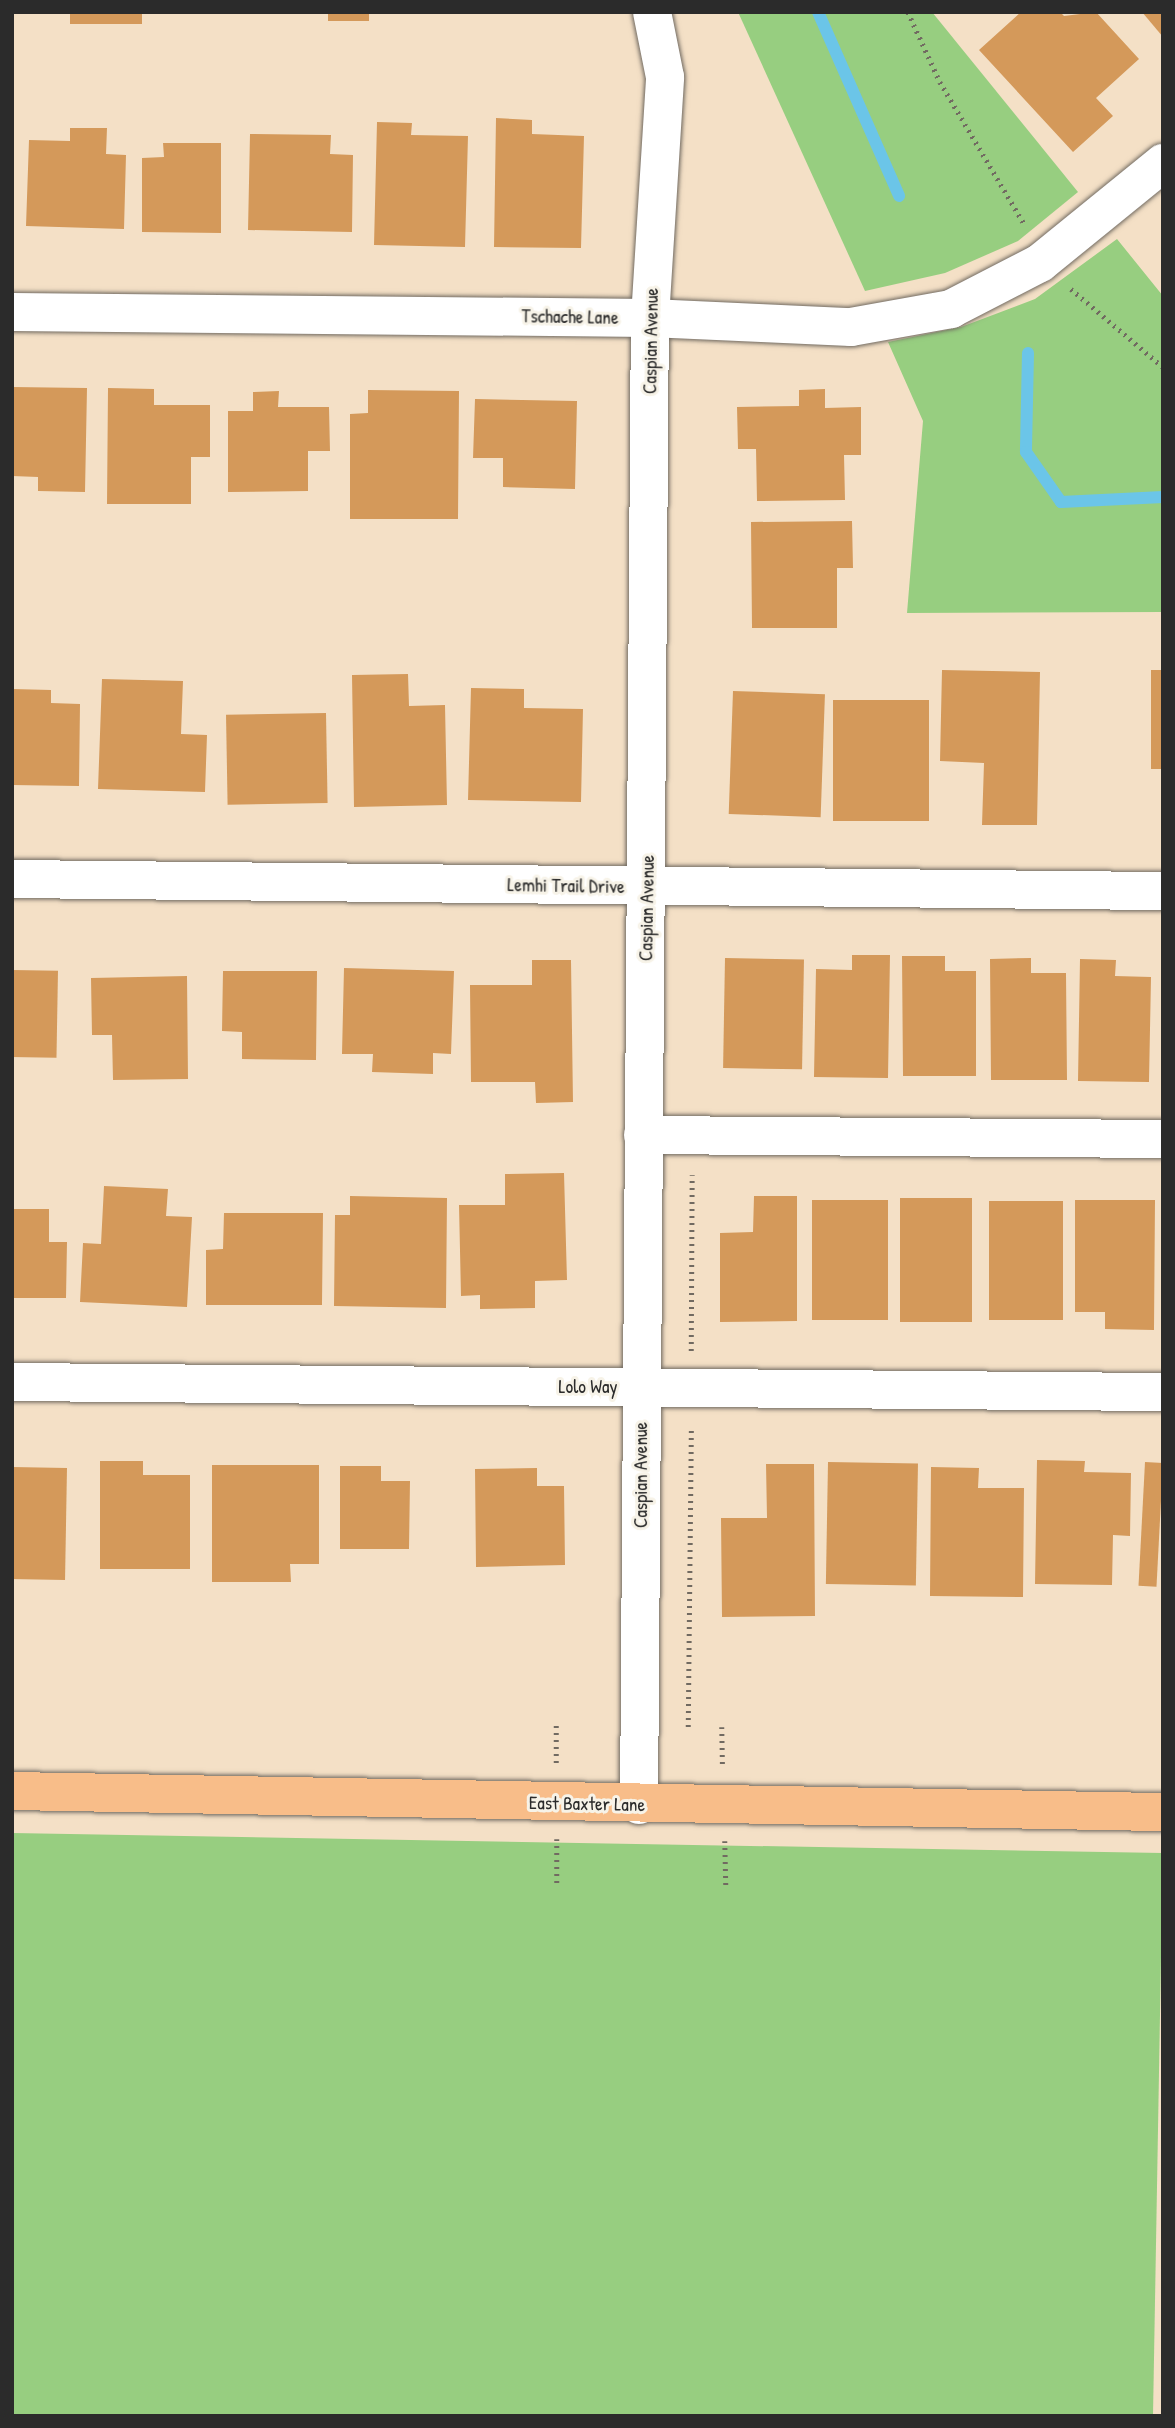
<!DOCTYPE html>
<html>
<head>
<meta charset="utf-8">
<style>
  body { margin:0 }
  #map { position:relative; width:1175px; height:2428px; overflow:hidden; background:#f4e0c6; font-family:"Patrick Hand",sans-serif }
  div>[style] { position:absolute }
  .green>* { inset:0; background:#97ce80; transform-origin:0 0 }
  .stream>* { height:12px; margin:-6px; padding:0 6px; transform-origin:6px; border-radius:6px; background:#6bc5e8 }
  .building>* { inset:0; background:#d4995a; transform-origin:0 0 }
  .path>* { height:4.5px; margin-top:-2.25px; transform-origin:0; background:repeating-linear-gradient(90deg,#716a61 0 2px,transparent 0 7px) }
  .roads { filter:drop-shadow(0 0 2px #716a61) drop-shadow(0 0 2px #716a61) }
  .minor>* { height:38px; margin:-19px; padding:0 19px; transform-origin:19px; border-radius:19px; background:#fff }
  .major>* { height:38px; margin:-19px; padding:0 19px; transform-origin:19px; border-radius:19px; background:#f8bd89 }
  span { translate:-50% -50%; white-space:nowrap; text-align:center; line-height:1.15; -webkit-text-stroke:6px #f7f3e8; paint-order:stroke }
  .street-label { font-size:19px; color:#2b2b2b }
  .frame { position:absolute; inset:0; border:14px solid #2b2b2b; pointer-events:none }
</style>
</head>
<body>
<div id="map">
  <div class="green">
    <i style="clip-path:polygon(738px 12px,932px 12px,1078px 192px,1018px 241px,945px 273px,865px 291px)"></i>
    <i style="clip-path:polygon(1117px 239px,1163px 296px,1163px 612px,907px 613px,923px 421px,888px 342px,961px 327px,1035px 299px)"></i>
    <i style="left:12px;top:1833px;width:1151px;height:583px;rotate:1deg"></i>
  </div>
  <div class="stream">
    <i style="left:818px;top:12px;width:201px;rotate:66.2deg"></i>
    <i style="left:1028px;top:353px;width:99px;rotate:91.2deg"></i>
    <i style="left:1026px;top:452px;width:61px;rotate:55deg"></i>
    <i style="left:1061px;top:502px;width:102px;rotate:-2.8deg"></i>
  </div>
  <div class="building">
    <i style="left:70px;top:12px;width:72px;height:12px"></i>
    <i style="left:328px;top:12px;width:41px;height:9px"></i>
    <i style="clip-path:polygon(1021px 12px,1060px 12px,1064px 16px,1096px 12px,1139px 59px,1096px 98px,1113px 116px,1073px 152px,979px 50px)"></i>
    <i style="clip-path:polygon(1142px 12px,1163px 12px,1163px 37px)"></i>
    <i style="clip-path:polygon(496px 118px,532px 120px,532px 134px,584px 136px,581px 248px,494px 247px)"></i>
    <i style="clip-path:polygon(377px 122px,412px 123px,411px 135px,468px 136px,465px 247px,374px 245px)"></i>
    <i style="clip-path:polygon(70px 128px,107px 128px,106px 154px,126px 155px,124px 229px,26px 226px,29px 140px,70px 141px)"></i>
    <i style="clip-path:polygon(250px 134px,331px 135px,330px 154px,353px 155px,352px 232px,248px 230px)"></i>
    <i style="clip-path:polygon(163px 143px,221px 143px,221px 233px,142px 232px,142px 158px,164px 157px)"></i>
    <i style="clip-path:polygon(12px 387px,87px 388px,85px 492px,38px 491px,38px 477px,12px 476px)"></i>
    <i style="clip-path:polygon(108px 388px,154px 389px,154px 405px,210px 405px,210px 457px,191px 457px,191px 504px,107px 504px)"></i>
    <i style="clip-path:polygon(825px 389px,825px 408px,861px 407px,861px 455px,844px 455px,845px 500px,757px 501px,756px 449px,738px 449px,737px 407px,799px 406px,799px 390px)"></i>
    <i style="clip-path:polygon(368px 390px,459px 391px,458px 519px,350px 519px,350px 414px,368px 413px)"></i>
    <i style="clip-path:polygon(279px 391px,278px 407px,329px 407px,330px 451px,308px 451px,308px 491px,228px 492px,228px 411px,253px 411px,253px 392px)"></i>
    <i style="clip-path:polygon(475px 399px,577px 401px,575px 489px,503px 487px,503px 458px,473px 458px)"></i>
    <i style="clip-path:polygon(852px 521px,853px 568px,837px 568px,837px 628px,752px 628px,751px 522px)"></i>
    <i style="clip-path:polygon(942px 670px,1040px 672px,1037px 825px,982px 825px,984px 763px,940px 761px)"></i>
    <i style="left:1151px;top:670px;width:12px;height:99px"></i>
    <i style="clip-path:polygon(408px 674px,409px 706px,445px 705px,447px 805px,354px 807px,352px 675px)"></i>
    <i style="clip-path:polygon(102px 679px,183px 681px,181px 734px,207px 735px,205px 792px,98px 789px)"></i>
    <i style="clip-path:polygon(471px 688px,524px 689px,524px 708px,583px 709px,581px 802px,468px 800px)"></i>
    <i style="clip-path:polygon(12px 689px,51px 690px,51px 703px,80px 704px,79px 786px,12px 785px)"></i>
    <i style="left:733px;top:691px;width:92px;height:123px;rotate:2deg"></i>
    <i style="left:833px;top:700px;width:96px;height:121px"></i>
    <i style="left:326px;top:713px;width:90px;height:100px;rotate:89deg"></i>
    <i style="clip-path:polygon(852px 955px,890px 955px,888px 1078px,814px 1077px,816px 969px,852px 970px)"></i>
    <i style="clip-path:polygon(902px 956px,945px 956px,945px 971px,976px 971px,976px 1076px,903px 1076px)"></i>
    <i style="left:725px;top:958px;width:79px;height:110px;rotate:1deg"></i>
    <i style="clip-path:polygon(1031px 958px,1031px 973px,1066px 973px,1067px 1080px,991px 1080px,990px 959px)"></i>
    <i style="clip-path:polygon(1080px 959px,1116px 960px,1115px 976px,1151px 977px,1149px 1082px,1078px 1081px)"></i>
    <i style="clip-path:polygon(532px 960px,571px 960px,573px 1102px,536px 1103px,535px 1082px,471px 1082px,470px 985px,532px 985px)"></i>
    <i style="clip-path:polygon(344px 968px,454px 971px,451px 1054px,433px 1053px,433px 1074px,372px 1072px,373px 1054px,342px 1054px)"></i>
    <i style="left:12px;top:970px;width:46px;height:87px;rotate:1deg"></i>
    <i style="clip-path:polygon(223px 971px,317px 971px,316px 1060px,242px 1059px,242px 1032px,222px 1031px)"></i>
    <i style="clip-path:polygon(187px 976px,188px 1079px,113px 1080px,112px 1035px,92px 1035px,91px 978px)"></i>
    <i style="clip-path:polygon(564px 1173px,567px 1280px,535px 1281px,535px 1308px,480px 1309px,480px 1295px,461px 1296px,459px 1205px,505px 1205px,505px 1174px)"></i>
    <i style="clip-path:polygon(104px 1186px,168px 1189px,166px 1216px,192px 1217px,187px 1307px,80px 1302px,83px 1243px,101px 1244px)"></i>
    <i style="clip-path:polygon(350px 1196px,447px 1198px,446px 1308px,334px 1306px,335px 1215px,350px 1215px)"></i>
    <i style="clip-path:polygon(754px 1196px,797px 1196px,797px 1321px,720px 1322px,720px 1233px,753px 1232px)"></i>
    <i style="left:900px;top:1198px;width:72px;height:124px"></i>
    <i style="left:812px;top:1200px;width:76px;height:120px"></i>
    <i style="clip-path:polygon(1075px 1200px,1155px 1200px,1154px 1330px,1105px 1329px,1105px 1312px,1075px 1312px)"></i>
    <i style="left:1063px;top:1201px;width:119px;height:74px;rotate:90deg"></i>
    <i style="clip-path:polygon(12px 1209px,49px 1209px,49px 1242px,67px 1242px,66px 1298px,12px 1298px)"></i>
    <i style="clip-path:polygon(224px 1213px,323px 1213px,322px 1305px,206px 1305px,206px 1250px,223px 1249px)"></i>
    <i style="clip-path:polygon(1037px 1460px,1085px 1461px,1084px 1472px,1131px 1473px,1130px 1536px,1113px 1535px,1112px 1585px,1035px 1584px)"></i>
    <i style="clip-path:polygon(100px 1461px,143px 1461px,143px 1475px,190px 1475px,190px 1569px,100px 1569px)"></i>
    <i style="left:828px;top:1462px;width:90px;height:122px;rotate:1deg"></i>
    <i style="left:1145px;top:1462px;width:18px;height:124px;rotate:3deg"></i>
    <i style="clip-path:polygon(766px 1464px,814px 1464px,815px 1616px,722px 1617px,721px 1518px,767px 1518px)"></i>
    <i style="clip-path:polygon(212px 1465px,319px 1465px,319px 1564px,290px 1564px,291px 1582px,212px 1582px)"></i>
    <i style="clip-path:polygon(340px 1466px,381px 1466px,381px 1481px,410px 1481px,409px 1549px,340px 1549px)"></i>
    <i style="left:12px;top:1467px;width:55px;height:112px;rotate:1deg"></i>
    <i style="clip-path:polygon(931px 1467px,979px 1468px,978px 1488px,1024px 1488px,1023px 1597px,930px 1596px)"></i>
    <i style="clip-path:polygon(537px 1468px,537px 1486px,564px 1486px,565px 1565px,476px 1567px,475px 1469px)"></i>
  </div>
  <div class="path">
    <i style="left:908px;top:12px;width:77px;rotate:65.4deg"></i>
    <i style="left:940px;top:82px;width:166px;rotate:59.3deg"></i>
    <i style="left:1071px;top:289px;width:121px;rotate:40.3deg"></i>
    <i style="left:691px;top:1351px;width:176px;rotate:-89.7deg"></i>
    <i style="left:688px;top:1727px;width:300px;rotate:-89.4deg"></i>
    <i style="left:722px;top:1727px;width:39px;rotate:89deg"></i>
    <i style="left:556px;top:1763px;width:38px;rotate:-90deg"></i>
    <i style="left:557px;top:1839px;width:44px;rotate:90deg"></i>
    <i style="left:725px;top:1841px;width:44px;rotate:88.7deg"></i>
  </div>
  <div class="roads">
    <div class="minor">
      <i style="left:12px;top:312px;width:638px;rotate:0.54deg"></i>
      <i style="left:650px;top:318px;width:201px;rotate:2.6deg"></i>
      <i style="left:851px;top:327px;width:102px;rotate:-10.2deg"></i>
      <i style="left:951px;top:309px;width:100px;rotate:-27.3deg"></i>
      <i style="left:1040px;top:263px;width:159px;rotate:-39.1deg"></i>
      <i style="left:12px;top:879px;width:1151px;rotate:0.6deg"></i>
      <i style="left:643px;top:1135px;width:520px;rotate:0.44deg"></i>
      <i style="left:12px;top:1382px;width:1151px;rotate:0.5deg"></i>
      <i style="left:639px;top:1805px;width:1487px;rotate:-89.58deg"></i>
      <i style="left:650px;top:318px;width:241px;rotate:-86.4deg"></i>
      <i style="left:665px;top:77px;width:66px;rotate:-101.3deg"></i>
    </div>
    <div class="major">
      <i style="left:12px;top:1791px;width:1151px;rotate:1.05deg"></i>
    </div>
  </div>
  <div class="street-label">
    <span style="left:570px;top:317px;rotate:1deg">Tschache Lane</span>
    <span style="left:651px;top:341px;rotate:-89deg">Caspian Avenue</span>
    <span style="left:566px;top:886px;rotate:1deg">Lemhi Trail Drive</span>
    <span style="left:647px;top:908px;rotate:-89deg">Caspian Avenue</span>
    <span style="left:588px;top:1387px">Lolo Way</span>
    <span style="left:641px;top:1475px;rotate:-90deg">Caspian Avenue</span>
    <span style="left:587px;top:1804px;rotate:1deg">East Baxter Lane</span>
  </div>
  <div class="frame"></div>
</div>
</body>
</html>
